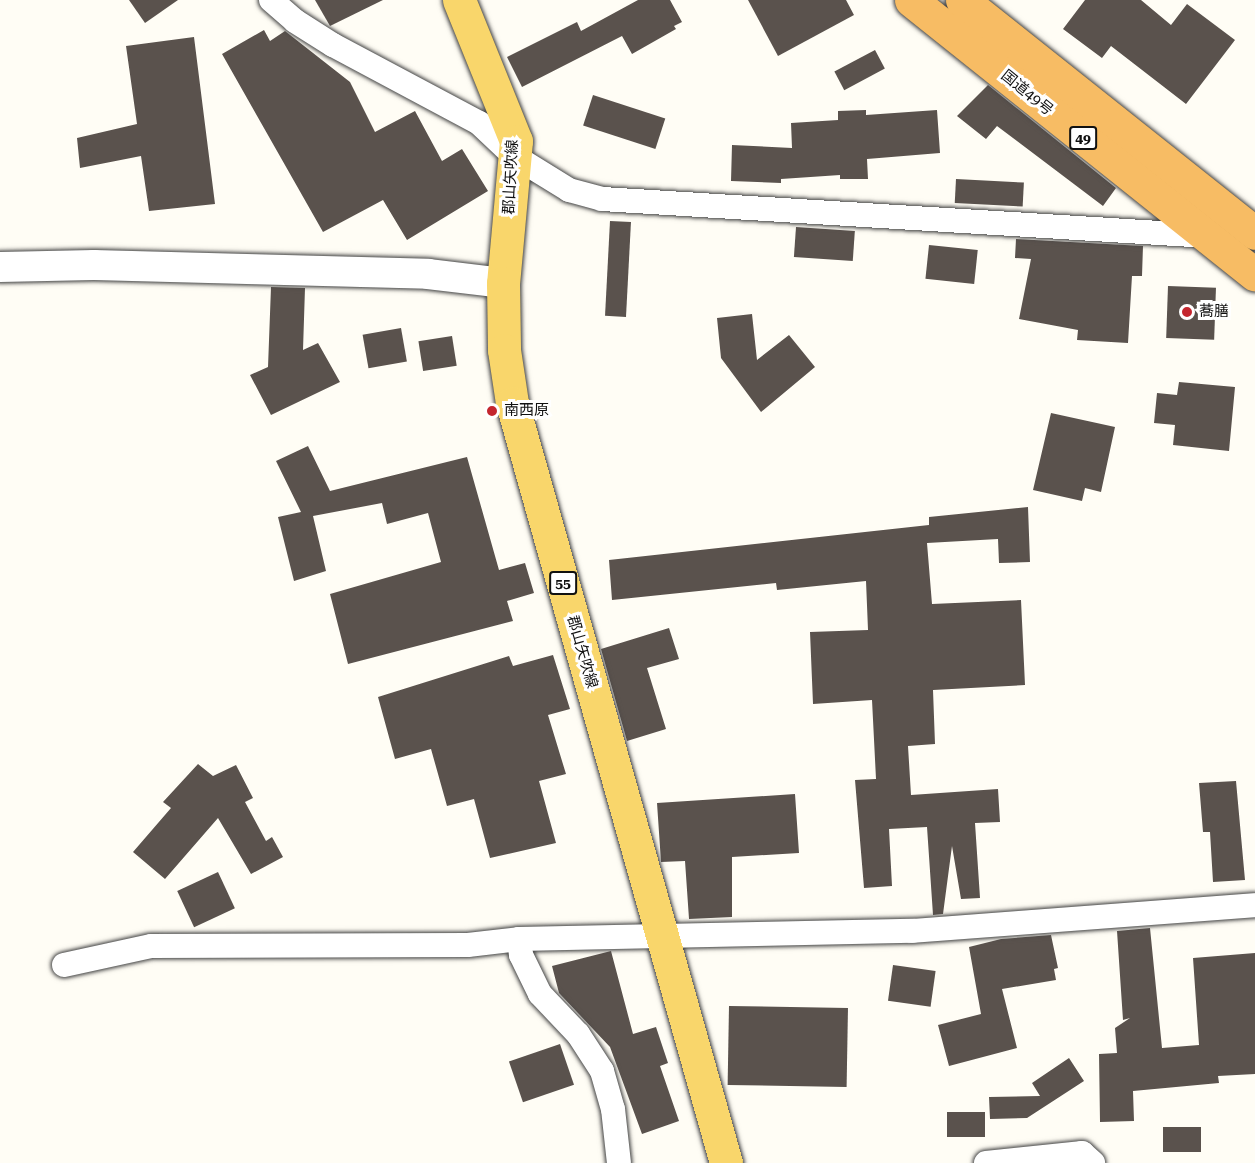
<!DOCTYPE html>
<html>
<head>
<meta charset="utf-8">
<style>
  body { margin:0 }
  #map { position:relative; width:1255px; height:1163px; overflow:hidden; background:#fffdf5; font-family:"Roboto Serif","Noto Sans JP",serif }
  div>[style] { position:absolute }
  .building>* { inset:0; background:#5a524d; transform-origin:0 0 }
  .roads { filter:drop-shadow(0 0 2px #444) drop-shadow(0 0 2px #444) }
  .minor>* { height:24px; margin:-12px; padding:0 12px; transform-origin:12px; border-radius:12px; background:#fff }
  .tertiary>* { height:30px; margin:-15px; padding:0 15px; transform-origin:15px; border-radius:15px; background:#fff }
  .primary>* { height:33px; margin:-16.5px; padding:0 16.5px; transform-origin:16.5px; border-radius:16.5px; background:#f9d66b }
  .trunk>* { height:33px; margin:-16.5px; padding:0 16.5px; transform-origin:16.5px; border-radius:16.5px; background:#f7bc64 }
  .dots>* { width:16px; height:16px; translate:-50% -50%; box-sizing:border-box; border:3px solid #fff; border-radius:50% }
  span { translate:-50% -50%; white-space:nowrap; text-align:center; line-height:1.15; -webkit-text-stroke:6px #fff; paint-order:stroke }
  .shield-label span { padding:2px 4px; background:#fff; border:2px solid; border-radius:4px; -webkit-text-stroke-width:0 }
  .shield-label { font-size:14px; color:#111; font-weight:700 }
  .street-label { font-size:15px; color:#111 }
  .poi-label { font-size:15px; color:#111 }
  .left { translate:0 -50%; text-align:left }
</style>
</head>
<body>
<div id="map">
  <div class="building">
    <i style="clip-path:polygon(129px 0,178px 0,145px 23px)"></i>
    <i style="clip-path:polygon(315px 0,383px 0,330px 26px)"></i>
    <i style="clip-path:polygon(638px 0,670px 0,682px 22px,674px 26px,676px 29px,632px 54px,622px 36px,522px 87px,507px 57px,577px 22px,581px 31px)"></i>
    <i style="clip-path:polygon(748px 0,846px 0,854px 15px,778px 56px)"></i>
    <i style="clip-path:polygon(1085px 0,1141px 0,1171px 25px,1187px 4px,1235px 40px,1186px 104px,1111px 46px,1102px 58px,1063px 29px)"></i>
    <i style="clip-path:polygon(264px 30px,270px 41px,285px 31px,350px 82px,375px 132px,415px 111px,442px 161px,462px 149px,488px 191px,407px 240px,383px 200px,323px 232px,222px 54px)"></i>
    <i style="clip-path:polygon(194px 37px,215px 204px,149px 211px,141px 156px,80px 168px,77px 138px,137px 124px,126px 46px)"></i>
    <i style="left:875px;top:50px;width:21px;height:46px;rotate:62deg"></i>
    <i style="clip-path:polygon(988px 85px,1116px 188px,1103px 206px,997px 126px,986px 139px,957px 116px)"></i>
    <i style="left:593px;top:95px;width:76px;height:32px;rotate:18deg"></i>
    <i style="clip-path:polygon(866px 110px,866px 115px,937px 110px,940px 153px,867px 159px,868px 179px,840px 179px,840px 175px,781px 179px,781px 183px,731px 181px,732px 145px,792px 148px,791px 123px,838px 120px,838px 111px)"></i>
    <i style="left:956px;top:179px;width:68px;height:24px;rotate:3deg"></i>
    <i style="left:610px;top:221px;width:21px;height:95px;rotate:3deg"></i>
    <i style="left:796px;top:227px;width:59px;height:30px;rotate:4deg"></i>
    <i style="clip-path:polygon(1016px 239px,1143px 246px,1142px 276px,1132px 276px,1128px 343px,1077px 340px,1078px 330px,1019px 319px,1031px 259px,1015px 258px)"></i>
    <i style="left:929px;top:245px;width:49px;height:34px;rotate:6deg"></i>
    <i style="left:1168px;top:286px;width:48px;height:52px;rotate:2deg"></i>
    <i style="clip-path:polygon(271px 287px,305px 288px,303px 350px,318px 343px,340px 382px,271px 415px,250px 375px,268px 367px)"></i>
    <i style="clip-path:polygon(752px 314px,757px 360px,789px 335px,815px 367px,761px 412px,721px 358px,717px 318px)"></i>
    <i style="left:401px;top:328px;width:34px;height:39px;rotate:80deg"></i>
    <i style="left:452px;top:336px;width:30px;height:34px;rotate:81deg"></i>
    <i style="clip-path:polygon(1179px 382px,1235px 387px,1229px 451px,1173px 445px,1175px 425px,1154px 423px,1157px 393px,1177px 395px)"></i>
    <i style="clip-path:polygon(1051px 413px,1115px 427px,1101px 492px,1085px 488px,1082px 501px,1033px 490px)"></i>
    <i style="clip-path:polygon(308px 446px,330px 491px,467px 457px,499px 570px,525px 563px,534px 593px,507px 601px,513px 621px,348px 664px,330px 594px,441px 562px,428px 513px,387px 524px,382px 503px,313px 516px,326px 571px,294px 581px,278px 517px,301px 512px,276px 461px)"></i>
    <i style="clip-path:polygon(1028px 507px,1030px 562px,999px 563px,998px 539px,927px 543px,932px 604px,1021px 600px,1025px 685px,933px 690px,935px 744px,908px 746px,911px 795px,998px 789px,1000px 822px,975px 823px,980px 898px,961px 899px,952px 846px,943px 914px,933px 915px,927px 827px,889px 829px,892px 886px,864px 888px,855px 780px,876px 779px,872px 700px,813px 704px,810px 632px,868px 630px,866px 581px,777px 590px,776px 583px,612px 600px,609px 560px,929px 525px,929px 517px)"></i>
    <i style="clip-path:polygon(669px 628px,679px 659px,647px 668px,666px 729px,627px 741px,601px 649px)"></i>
    <i style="clip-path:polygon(553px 655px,570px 709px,548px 715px,566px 774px,539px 781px,556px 843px,490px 858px,474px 799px,447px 806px,431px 749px,395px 759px,378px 697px,509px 656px,513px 666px)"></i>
    <i style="clip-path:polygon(198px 764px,213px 776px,236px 765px,253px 798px,245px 802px,266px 841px,272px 837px,283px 857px,251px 874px,218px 818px,165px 879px,133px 852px,171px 808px,163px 802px)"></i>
    <i style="clip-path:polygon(1236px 781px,1245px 880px,1213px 882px,1210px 832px,1203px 832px,1199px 783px)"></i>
    <i style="clip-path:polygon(795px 794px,799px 853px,732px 857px,732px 917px,689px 919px,685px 861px,661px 862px,657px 803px)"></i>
    <i style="left:218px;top:872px;width:40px;height:45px;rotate:65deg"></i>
    <i style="clip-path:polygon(1150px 928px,1162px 1048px,1199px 1045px,1193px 958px,1255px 953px,1255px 1074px,1218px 1076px,1219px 1083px,1133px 1091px,1134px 1121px,1100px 1122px,1099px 1054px,1117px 1053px,1115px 1028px,1130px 1018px,1123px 1020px,1117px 931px)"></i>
    <i style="clip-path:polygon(1051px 935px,1058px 968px,1054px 969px,1056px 980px,1002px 989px,1017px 1048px,949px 1066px,938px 1025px,981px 1014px,969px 947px,1001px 939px)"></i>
    <i style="clip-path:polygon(611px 951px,633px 1034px,656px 1027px,668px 1063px,660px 1066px,679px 1121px,642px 1134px,610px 1047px,559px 993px,552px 966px)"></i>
    <i style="left:893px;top:965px;width:43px;height:36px;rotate:8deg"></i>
    <i style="left:729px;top:1006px;width:119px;height:79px;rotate:1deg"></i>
    <i style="left:560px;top:1044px;width:43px;height:54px;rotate:71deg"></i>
    <i style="clip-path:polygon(1069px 1058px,1084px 1081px,1027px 1118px,990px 1119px,989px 1097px,1040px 1096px,1032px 1083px)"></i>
    <i style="left:947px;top:1112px;width:38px;height:25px"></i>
    <i style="left:1201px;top:1127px;width:25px;height:38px;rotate:90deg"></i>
  </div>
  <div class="roads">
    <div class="minor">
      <i style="left:271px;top:0;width:32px;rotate:41deg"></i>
      <i style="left:295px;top:21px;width:45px;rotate:32.3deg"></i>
      <i style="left:333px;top:45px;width:166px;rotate:28.1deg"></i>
      <i style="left:479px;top:123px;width:48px;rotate:43.3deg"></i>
      <i style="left:514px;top:156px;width:65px;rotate:31.7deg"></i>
      <i style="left:569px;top:190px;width:34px;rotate:15deg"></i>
      <i style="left:602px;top:199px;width:607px;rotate:3.49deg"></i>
      <i style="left:519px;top:939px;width:16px;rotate:83deg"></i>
      <i style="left:521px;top:955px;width:43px;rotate:64deg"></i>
      <i style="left:540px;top:994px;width:55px;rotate:46.5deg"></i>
      <i style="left:578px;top:1034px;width:44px;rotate:57deg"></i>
      <i style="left:602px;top:1071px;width:40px;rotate:74deg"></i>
      <i style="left:613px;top:1109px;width:54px;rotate:83.7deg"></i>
      <i style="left:64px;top:965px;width:89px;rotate:-12.3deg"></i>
      <i style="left:151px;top:946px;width:317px;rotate:-0.2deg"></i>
      <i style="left:468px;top:945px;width:51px;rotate:-6.7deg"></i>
      <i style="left:519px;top:939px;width:393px;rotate:-1.2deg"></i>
      <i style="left:912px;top:931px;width:344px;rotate:-4.3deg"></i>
      <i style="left:986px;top:1163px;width:97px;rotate:-5.9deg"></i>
      <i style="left:1082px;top:1153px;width:15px;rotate:42deg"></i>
    </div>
    <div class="tertiary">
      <i style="left:0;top:267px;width:94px;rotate:-1.2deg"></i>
      <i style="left:94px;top:265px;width:334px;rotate:1.5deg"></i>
      <i style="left:428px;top:274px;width:76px;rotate:6.8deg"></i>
    </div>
    <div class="primary">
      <i style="left:459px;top:0;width:152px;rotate:68deg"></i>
      <i style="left:516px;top:141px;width:143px;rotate:95.2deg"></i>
      <i style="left:503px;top:283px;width:67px;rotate:89.1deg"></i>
      <i style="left:504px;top:350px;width:54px;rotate:81.4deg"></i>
      <i style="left:512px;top:403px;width:790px;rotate:74.27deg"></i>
    </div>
    <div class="trunk">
      <i style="left:911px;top:0;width:440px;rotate:38.6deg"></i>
      <i style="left:962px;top:0;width:374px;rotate:38.5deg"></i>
    </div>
  </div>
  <div class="dots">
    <i style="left:1187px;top:312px;background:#c4262e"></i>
    <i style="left:492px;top:411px;background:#c4262e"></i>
  </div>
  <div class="shield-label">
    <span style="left:1083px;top:138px">49</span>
    <span style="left:563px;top:583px">55</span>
  </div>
  <div class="street-label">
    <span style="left:1027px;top:93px;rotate:39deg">国道49号</span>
    <span style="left:511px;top:177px;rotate:-87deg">郡山矢吹線</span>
    <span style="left:582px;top:652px;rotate:74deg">郡山矢吹線</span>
  </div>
  <div class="poi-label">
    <span class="left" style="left:1199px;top:312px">蕎膳</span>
    <span class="left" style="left:504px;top:411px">南西原</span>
  </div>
</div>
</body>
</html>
